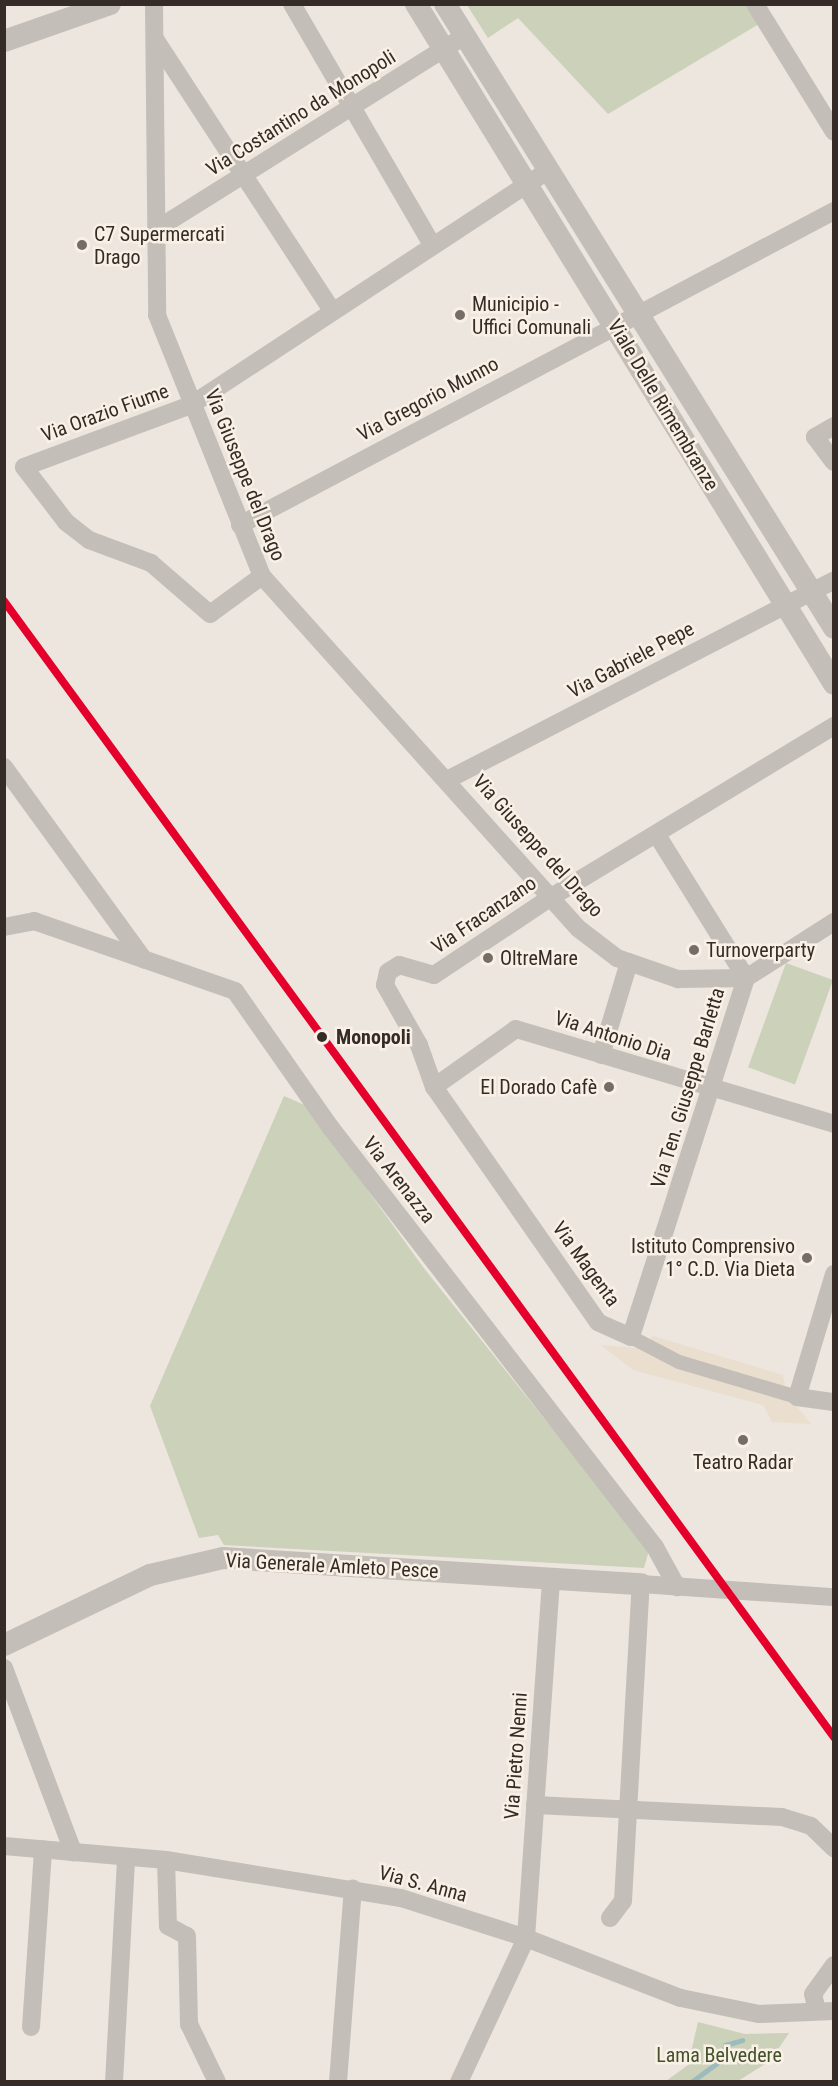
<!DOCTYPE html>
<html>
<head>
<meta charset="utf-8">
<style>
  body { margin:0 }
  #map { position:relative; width:838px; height:2086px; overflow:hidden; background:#ece6df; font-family:"Roboto Condensed",sans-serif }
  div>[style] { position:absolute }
  .green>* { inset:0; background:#ccd1b9; transform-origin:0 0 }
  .plaza>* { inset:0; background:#eadece }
  .stream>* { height:5px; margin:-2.5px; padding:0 2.5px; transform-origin:2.5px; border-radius:2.5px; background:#9cbbbc }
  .pedestrian>* { height:14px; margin:-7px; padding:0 7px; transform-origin:7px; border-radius:7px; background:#c4beb8 }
  .minor>* { height:18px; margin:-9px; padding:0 9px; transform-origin:9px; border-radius:9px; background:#c4beb8 }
  .tertiary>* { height:22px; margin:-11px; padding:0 11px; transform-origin:11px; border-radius:11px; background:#c4beb8 }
  .rail-1>* { height:8px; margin:-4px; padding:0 4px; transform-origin:4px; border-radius:4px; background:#e4002b }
  .dots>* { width:16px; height:16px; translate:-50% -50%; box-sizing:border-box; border:3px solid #f9f1e6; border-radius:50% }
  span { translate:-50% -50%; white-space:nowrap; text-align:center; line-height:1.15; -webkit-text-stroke:5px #f9f1e6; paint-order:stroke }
  .street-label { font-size:20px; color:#352c27 }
  .poi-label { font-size:20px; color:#352c27 }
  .left { translate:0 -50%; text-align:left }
  .right { translate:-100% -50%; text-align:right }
  .stop-label { font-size:20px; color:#352c27; font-weight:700 }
  .park-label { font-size:20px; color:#43522b }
  .frame { position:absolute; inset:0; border:6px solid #352c27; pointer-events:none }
</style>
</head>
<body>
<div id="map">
  <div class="green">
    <i style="clip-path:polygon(467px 5px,746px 5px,759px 24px,608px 114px,518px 18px,488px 38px)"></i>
    <i style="left:786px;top:963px;width:50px;height:111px;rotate:20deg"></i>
    <i style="clip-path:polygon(284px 1096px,307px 1106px,423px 1267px,649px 1550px,644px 1568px,224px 1545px,218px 1535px,199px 1538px,150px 1406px)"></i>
    <i style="clip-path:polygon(698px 2022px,745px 2034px,789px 2033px,770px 2061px,738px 2081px,666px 2081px,688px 2065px)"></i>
  </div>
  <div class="plaza">
    <i style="clip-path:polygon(653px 1336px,783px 1375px,786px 1393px,811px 1424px,772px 1422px,763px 1405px,633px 1370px,601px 1345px,638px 1348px)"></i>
  </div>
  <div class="stream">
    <i style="left:691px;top:2082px;width:39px;rotate:-36deg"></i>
    <i style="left:723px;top:2059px;width:14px;rotate:-82deg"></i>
    <i style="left:725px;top:2045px;width:18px;rotate:-16deg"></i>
  </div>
  <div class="pedestrian">
    <i style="left:631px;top:1337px;width:54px;rotate:27.5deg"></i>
    <i style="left:679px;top:1362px;width:123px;rotate:16.5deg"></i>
  </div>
  <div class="minor">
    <i style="left:154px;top:4px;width:311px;rotate:89.4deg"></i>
    <i style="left:157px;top:315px;width:281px;rotate:68.1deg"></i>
    <i style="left:262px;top:576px;width:474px;rotate:48.1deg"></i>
    <i style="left:579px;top:929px;width:48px;rotate:37.3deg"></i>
    <i style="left:617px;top:958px;width:65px;rotate:19deg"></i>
    <i style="left:678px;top:979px;width:68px;rotate:-0.8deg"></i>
    <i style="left:746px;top:978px;width:104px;rotate:-32.5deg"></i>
    <i style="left:292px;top:4px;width:279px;rotate:59.8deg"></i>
    <i style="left:755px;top:4px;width:150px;rotate:58.3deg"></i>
    <i style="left:155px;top:39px;width:325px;rotate:56.9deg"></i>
    <i style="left:160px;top:227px;width:359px;rotate:-32.1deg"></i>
    <i style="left:834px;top:426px;width:22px;rotate:150deg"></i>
    <i style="left:815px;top:437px;width:31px;rotate:53deg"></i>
    <i style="left:240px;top:525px;width:672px;rotate:-27.86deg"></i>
    <i style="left:262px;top:576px;width:64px;rotate:143.8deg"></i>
    <i style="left:210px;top:614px;width:78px;rotate:-139.2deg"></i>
    <i style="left:151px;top:563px;width:66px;rotate:-159.6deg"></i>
    <i style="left:89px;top:540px;width:29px;rotate:-142deg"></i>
    <i style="left:66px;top:522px;width:69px;rotate:-127.4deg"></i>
    <i style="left:24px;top:467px;width:178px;rotate:-20.4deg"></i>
    <i style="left:191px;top:405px;width:425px;rotate:-33.3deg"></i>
    <i style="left:4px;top:767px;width:238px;rotate:54deg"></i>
    <i style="left:449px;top:779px;width:433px;rotate:-27.3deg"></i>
    <i style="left:657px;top:835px;width:168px;rotate:58.1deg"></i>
    <i style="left:746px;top:978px;width:377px;rotate:107.8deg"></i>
    <i style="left:631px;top:1337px;width:36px;rotate:-156deg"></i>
    <i style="left:598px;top:1322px;width:287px;rotate:-124.9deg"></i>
    <i style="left:434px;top:1087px;width:45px;rotate:-109.7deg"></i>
    <i style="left:419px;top:1045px;width:69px;rotate:-119.5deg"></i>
    <i style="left:385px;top:985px;width:13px;rotate:-77deg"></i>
    <i style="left:388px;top:972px;width:13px;rotate:-32deg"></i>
    <i style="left:399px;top:965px;width:36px;rotate:16deg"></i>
    <i style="left:434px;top:975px;width:143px;rotate:-33.6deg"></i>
    <i style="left:553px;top:896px;width:328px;rotate:-31.2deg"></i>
    <i style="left:4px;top:927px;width:31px;rotate:-11deg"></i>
    <i style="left:34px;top:921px;width:213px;rotate:19.2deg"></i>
    <i style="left:235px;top:991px;width:167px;rotate:55deg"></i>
    <i style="left:331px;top:1128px;width:530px;rotate:52.29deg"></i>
    <i style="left:655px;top:1547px;width:46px;rotate:61.2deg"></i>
    <i style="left:601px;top:1055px;width:97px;rotate:-73.2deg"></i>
    <i style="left:434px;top:1087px;width:100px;rotate:-35.3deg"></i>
    <i style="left:516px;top:1029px;width:332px;rotate:16.6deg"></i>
    <i style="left:834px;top:1274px;width:128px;rotate:106.7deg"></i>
    <i style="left:797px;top:1397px;width:37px;rotate:8deg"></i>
    <i style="left:4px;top:1668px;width:197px;rotate:69.4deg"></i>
    <i style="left:535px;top:1805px;width:247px;rotate:2.8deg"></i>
    <i style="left:782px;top:1817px;width:30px;rotate:17deg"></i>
    <i style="left:811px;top:1826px;width:32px;rotate:44deg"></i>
    <i style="left:4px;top:1846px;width:163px;rotate:4.9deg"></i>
    <i style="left:166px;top:1860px;width:238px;rotate:9.2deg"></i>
    <i style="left:401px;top:1898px;width:131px;rotate:17.7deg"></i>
    <i style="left:526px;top:1938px;width:166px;rotate:21.2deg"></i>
    <i style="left:681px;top:1998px;width:80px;rotate:11.6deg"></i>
    <i style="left:759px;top:2014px;width:75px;rotate:-2.3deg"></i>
    <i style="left:166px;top:1860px;width:66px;rotate:88.3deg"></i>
    <i style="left:168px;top:1926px;width:21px;rotate:28deg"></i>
    <i style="left:187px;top:1936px;width:88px;rotate:88.7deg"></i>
    <i style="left:189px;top:2024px;width:64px;rotate:64.2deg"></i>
    <i style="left:610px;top:1918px;width:21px;rotate:-53deg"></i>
    <i style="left:623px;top:1901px;width:318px;rotate:-86.8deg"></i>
    <i style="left:641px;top:1584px;width:193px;rotate:3.9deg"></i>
    <i style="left:817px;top:2011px;width:17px;rotate:-103deg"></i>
    <i style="left:813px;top:1994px;width:36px;rotate:-54deg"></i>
    <i style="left:31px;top:2027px;width:178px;rotate:-86.1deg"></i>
    <i style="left:114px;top:2082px;width:225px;rotate:-86.9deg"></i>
    <i style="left:338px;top:2082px;width:194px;rotate:-85.6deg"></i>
    <i style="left:459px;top:2082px;width:159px;rotate:-65deg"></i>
    <i style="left:526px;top:1938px;width:362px;rotate:-86deg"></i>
  </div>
  <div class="tertiary">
    <i style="left:416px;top:4px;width:798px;rotate:58.42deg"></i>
    <i style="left:445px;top:4px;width:735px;rotate:58.06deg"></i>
    <i style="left:4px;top:41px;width:112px;rotate:-19.2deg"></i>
    <i style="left:4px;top:1645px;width:162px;rotate:-25.6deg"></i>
    <i style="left:150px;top:1575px;width:75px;rotate:-13.1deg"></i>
    <i style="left:223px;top:1558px;width:419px;rotate:3.6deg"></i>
  </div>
  <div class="rail-1">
    <i style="left:4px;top:601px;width:1407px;rotate:53.85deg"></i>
  </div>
  <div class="dots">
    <i style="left:82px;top:245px;background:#756d67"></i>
    <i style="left:460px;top:315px;background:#756d67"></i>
    <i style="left:694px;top:950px;background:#756d67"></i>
    <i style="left:488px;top:958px;background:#756d67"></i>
    <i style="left:322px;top:1037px;background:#352c27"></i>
    <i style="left:609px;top:1087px;background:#756d67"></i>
    <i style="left:807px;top:1258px;background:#756d67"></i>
    <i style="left:743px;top:1440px;background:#756d67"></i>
  </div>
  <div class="street-label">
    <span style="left:301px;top:113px;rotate:-32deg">Via Costantino da Monopoli</span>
    <span style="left:428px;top:399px;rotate:-28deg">Via Gregorio Munno</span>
    <span style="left:663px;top:405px;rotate:59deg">Viale Delle Rimembranze</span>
    <span style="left:105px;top:413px;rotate:-20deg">Via Orazio Fiume</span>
    <span style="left:245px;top:475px;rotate:68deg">Via Giuseppe del Drago</span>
    <span style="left:631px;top:660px;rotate:-28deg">Via Gabriele Pepe</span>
    <span style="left:538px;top:846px;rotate:48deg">Via Giuseppe del Drago</span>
    <span style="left:484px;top:915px;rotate:-34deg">Via Fracanzano</span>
    <span style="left:613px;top:1036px;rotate:18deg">Via Antonio Dia</span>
    <span style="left:688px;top:1088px;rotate:-73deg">Via Ten. Giuseppe Barletta</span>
    <span style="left:399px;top:1180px;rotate:52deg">Via Arenazza</span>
    <span style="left:586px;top:1264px;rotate:54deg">Via Magenta</span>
    <span style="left:332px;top:1566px;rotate:3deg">Via Generale Amleto Pesce</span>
    <span style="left:516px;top:1756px;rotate:-86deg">Via Pietro Nenni</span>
    <span style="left:423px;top:1884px;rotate:15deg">Via S. Anna</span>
  </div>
  <div class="poi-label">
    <span class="left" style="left:94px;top:246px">C7 Supermercati<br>Drago</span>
    <span class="left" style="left:472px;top:316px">Municipio -<br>Uffici Comunali</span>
    <span class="left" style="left:706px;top:950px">Turnoverparty</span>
    <span class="left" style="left:500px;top:958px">OltreMare</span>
    <span class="right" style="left:597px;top:1087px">El Dorado Cafè</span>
    <span class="right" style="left:795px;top:1258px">Istituto Comprensivo<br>1° C.D. Via Dieta</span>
    <span style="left:743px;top:1462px">Teatro Radar</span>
  </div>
  <div class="stop-label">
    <span class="left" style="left:336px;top:1037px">Monopoli</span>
  </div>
  <div class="park-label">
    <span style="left:719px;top:2055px">Lama Belvedere</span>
  </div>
  <div class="frame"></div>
</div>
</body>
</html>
